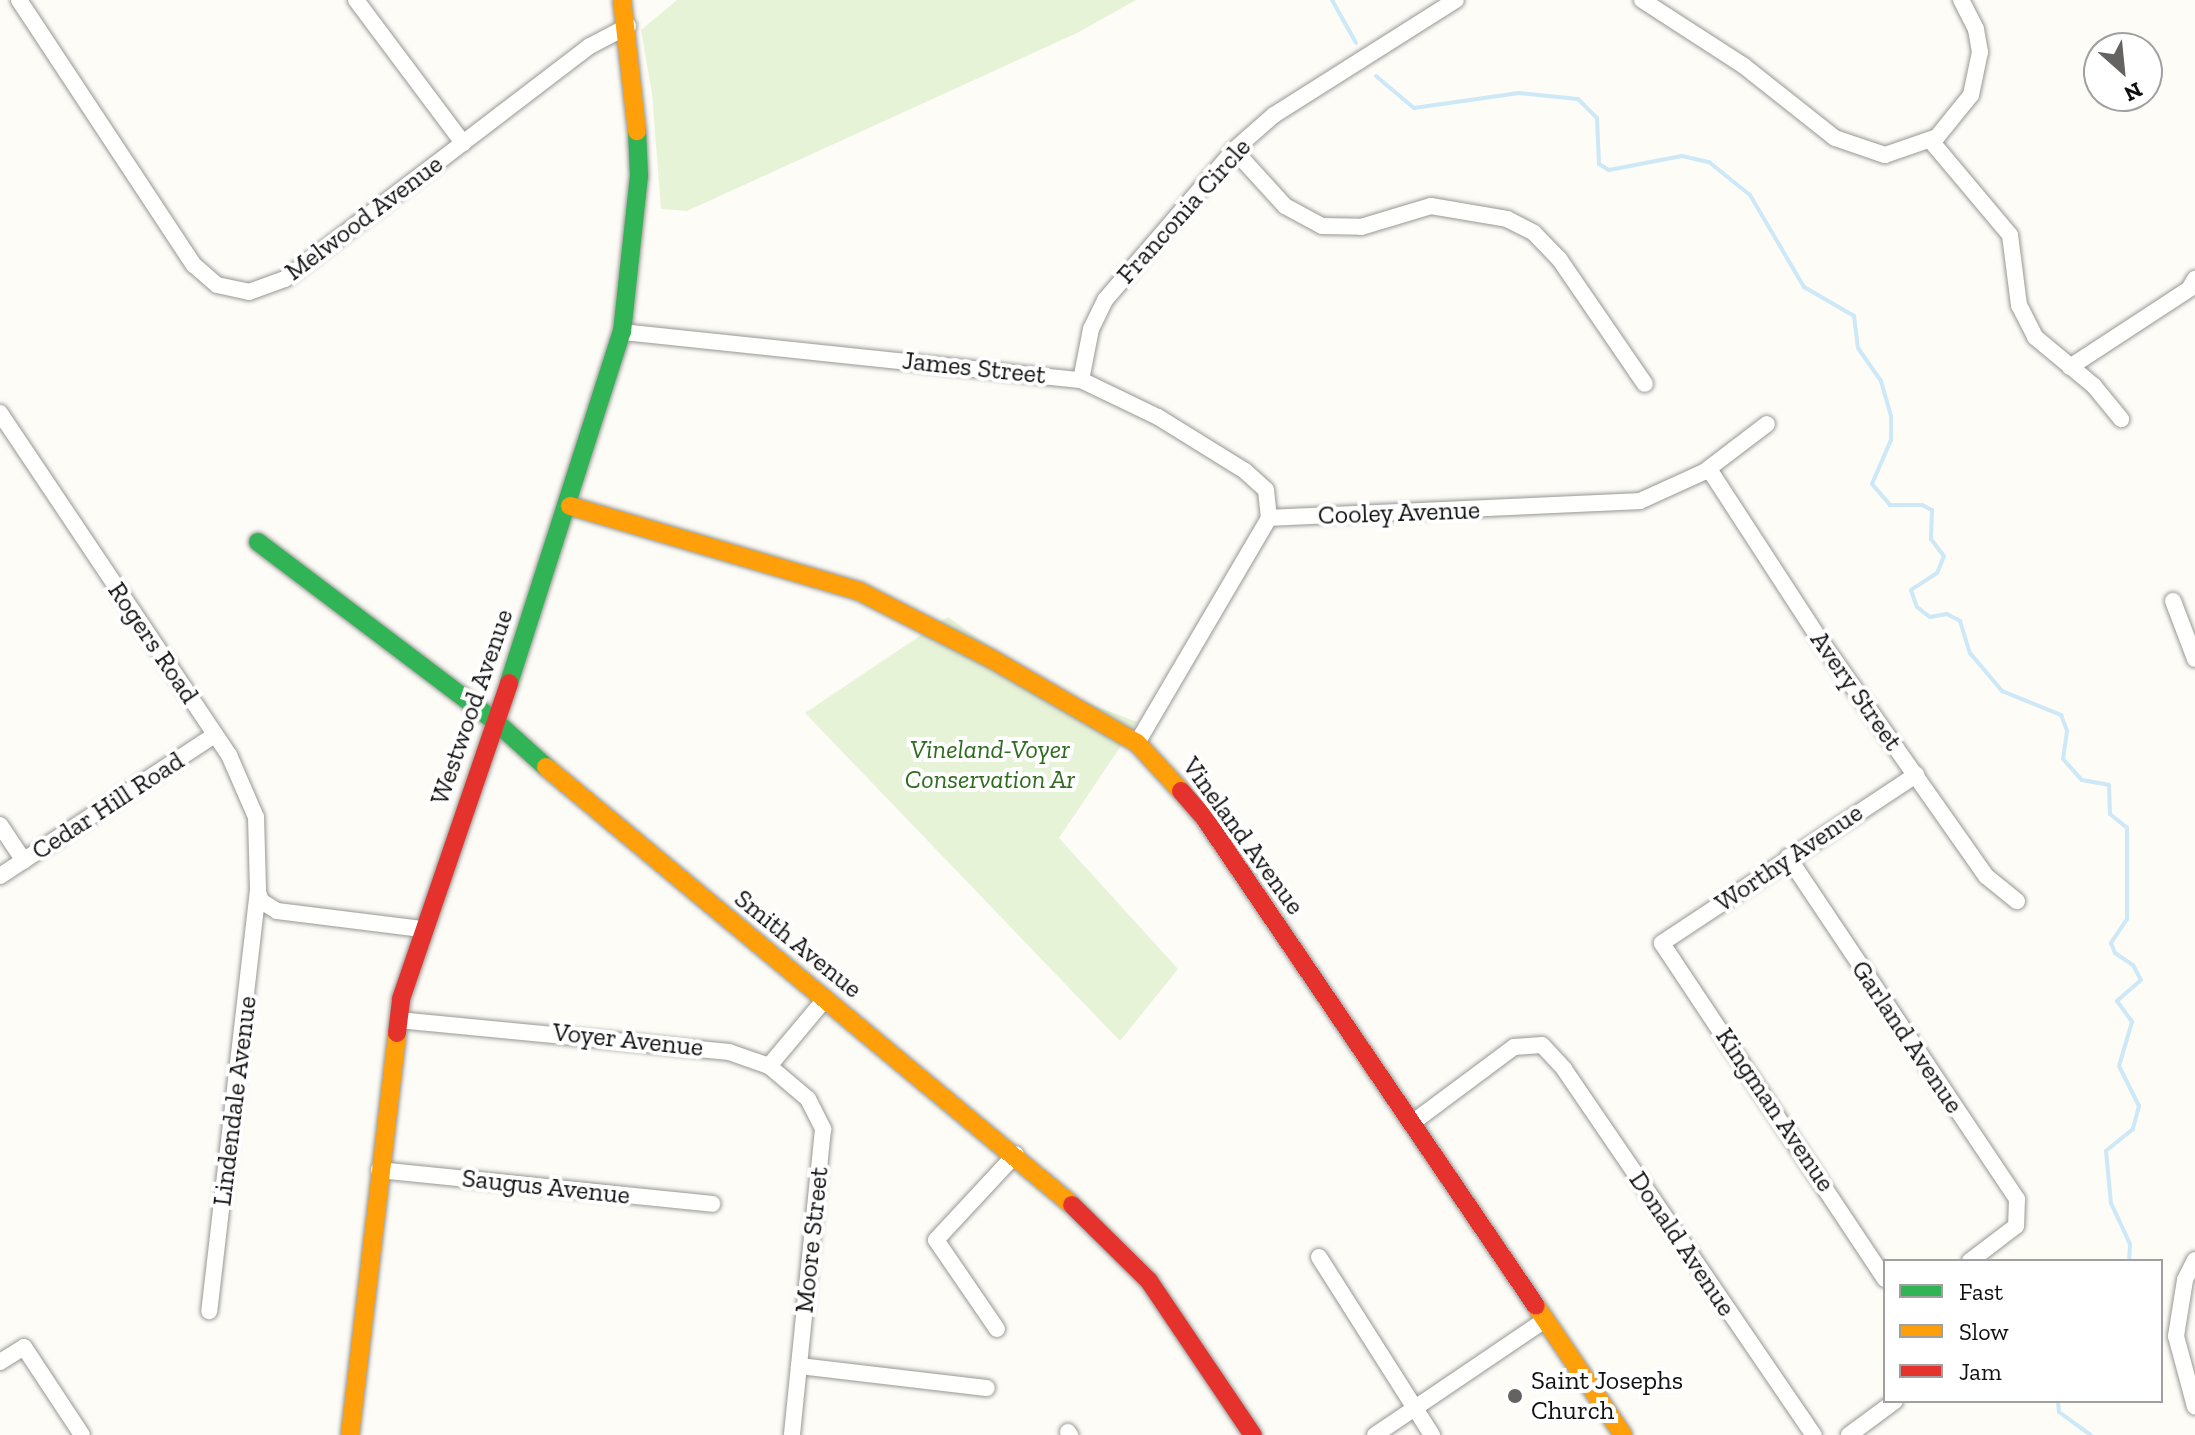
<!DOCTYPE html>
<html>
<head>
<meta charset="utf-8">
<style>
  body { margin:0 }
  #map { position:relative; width:2195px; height:1435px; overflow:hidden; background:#fdfcf7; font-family:"Zilla Slab",serif }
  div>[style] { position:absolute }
  .green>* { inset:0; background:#e7f3d7 }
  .stream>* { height:4px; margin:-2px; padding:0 2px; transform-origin:2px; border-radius:2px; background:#cde8f7 }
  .roads { filter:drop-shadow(0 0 2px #979795) drop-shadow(0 0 2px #979795) }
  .street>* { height:16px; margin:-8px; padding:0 8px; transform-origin:8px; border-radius:8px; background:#fffffe }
  .fast>* { height:18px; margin:-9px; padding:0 9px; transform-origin:9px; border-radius:9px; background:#30b455 }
  .slow>* { height:18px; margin:-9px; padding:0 9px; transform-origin:9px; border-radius:9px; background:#ff9f0a }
  .jam>* { height:18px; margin:-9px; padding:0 9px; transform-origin:9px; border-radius:9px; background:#e5322d }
  .dots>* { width:22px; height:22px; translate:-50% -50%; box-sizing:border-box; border:4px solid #fff; border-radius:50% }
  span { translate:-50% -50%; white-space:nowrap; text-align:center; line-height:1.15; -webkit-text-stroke:8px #fff; paint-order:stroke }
  .street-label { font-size:26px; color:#111 }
  .park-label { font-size:26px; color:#2f6b1f; font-style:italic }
  .poi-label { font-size:26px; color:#111 }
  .left { translate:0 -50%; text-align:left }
  .legend { position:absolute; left:1883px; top:1259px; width:280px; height:144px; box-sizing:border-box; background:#fff; border:2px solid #a0a0a0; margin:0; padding:10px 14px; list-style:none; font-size:24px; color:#111 }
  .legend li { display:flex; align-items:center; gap:16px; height:40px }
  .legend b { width:40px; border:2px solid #a0a0a0 }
  .north { position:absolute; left:2083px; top:32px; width:80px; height:80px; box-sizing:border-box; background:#fff; border:2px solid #a0a0a0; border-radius:50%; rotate:153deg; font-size:22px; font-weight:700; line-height:32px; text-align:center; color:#111 }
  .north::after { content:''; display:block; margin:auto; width:28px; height:36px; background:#646362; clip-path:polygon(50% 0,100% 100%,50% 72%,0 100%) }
</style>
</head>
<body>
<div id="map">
  <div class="green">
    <i style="clip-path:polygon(677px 0,1136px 0,1077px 33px,687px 211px,661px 209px,652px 93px,641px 30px)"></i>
    <i style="clip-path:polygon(948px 617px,1049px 688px,1137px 722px,1059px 838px,1178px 969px,1120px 1041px,805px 713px)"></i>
  </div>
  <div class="stream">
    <i style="left:1332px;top:0;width:49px;rotate:60.8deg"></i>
    <i style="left:1376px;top:76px;width:50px;rotate:40.1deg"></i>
    <i style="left:1414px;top:108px;width:106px;rotate:-8.1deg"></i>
    <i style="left:1519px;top:93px;width:59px;rotate:5.8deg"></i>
    <i style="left:1578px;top:99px;width:27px;rotate:45deg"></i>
    <i style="left:1597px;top:118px;width:46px;rotate:87.5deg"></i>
    <i style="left:1599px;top:164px;width:12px;rotate:31deg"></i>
    <i style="left:1609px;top:170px;width:74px;rotate:-10.9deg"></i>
    <i style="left:1682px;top:156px;width:28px;rotate:13deg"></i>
    <i style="left:1709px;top:162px;width:53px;rotate:38.8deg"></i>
    <i style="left:1750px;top:195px;width:107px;rotate:59.6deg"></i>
    <i style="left:1804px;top:287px;width:58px;rotate:30.1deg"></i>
    <i style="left:1854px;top:316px;width:32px;rotate:83deg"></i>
    <i style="left:1858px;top:348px;width:40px;rotate:55.1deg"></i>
    <i style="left:1881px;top:381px;width:36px;rotate:74deg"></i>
    <i style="left:1891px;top:416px;width:24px;rotate:90deg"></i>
    <i style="left:1891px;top:440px;width:48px;rotate:113.4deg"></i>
    <i style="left:1872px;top:484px;width:28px;rotate:49deg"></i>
    <i style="left:1890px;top:505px;width:32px"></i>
    <i style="left:1922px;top:505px;width:11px;rotate:27deg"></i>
    <i style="left:1932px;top:510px;width:29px;rotate:92deg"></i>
    <i style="left:1931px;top:539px;width:21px;rotate:53deg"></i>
    <i style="left:1944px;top:556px;width:18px;rotate:112deg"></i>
    <i style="left:1937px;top:573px;width:31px;rotate:147deg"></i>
    <i style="left:1911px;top:590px;width:18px;rotate:71deg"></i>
    <i style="left:1917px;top:607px;width:16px;rotate:38deg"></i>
    <i style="left:1930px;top:617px;width:17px;rotate:-10deg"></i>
    <i style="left:1947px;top:614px;width:15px;rotate:28deg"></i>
    <i style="left:1960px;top:621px;width:34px;rotate:73deg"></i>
    <i style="left:1970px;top:653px;width:50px;rotate:49.9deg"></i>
    <i style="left:2002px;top:691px;width:64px;rotate:22.1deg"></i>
    <i style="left:2061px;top:715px;width:17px;rotate:69deg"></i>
    <i style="left:2067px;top:731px;width:28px;rotate:98deg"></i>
    <i style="left:2063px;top:759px;width:28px;rotate:48deg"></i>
    <i style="left:2082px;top:780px;width:27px;rotate:10deg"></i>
    <i style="left:2109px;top:785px;width:29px;rotate:88deg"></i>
    <i style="left:2110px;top:814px;width:22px;rotate:39deg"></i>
    <i style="left:2127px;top:828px;width:91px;rotate:90deg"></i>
    <i style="left:2127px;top:919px;width:29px;rotate:124deg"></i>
    <i style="left:2111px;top:943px;width:11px;rotate:68deg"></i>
    <i style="left:2115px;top:953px;width:22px;rotate:34deg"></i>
    <i style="left:2133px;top:965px;width:17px;rotate:62deg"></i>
    <i style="left:2141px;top:980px;width:32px;rotate:139deg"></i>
    <i style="left:2117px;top:1001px;width:26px;rotate:54deg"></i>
    <i style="left:2132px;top:1022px;width:46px;rotate:106.5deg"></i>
    <i style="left:2119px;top:1066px;width:45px;rotate:63.4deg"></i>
    <i style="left:2139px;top:1106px;width:24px;rotate:105deg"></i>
    <i style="left:2133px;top:1129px;width:35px;rotate:141deg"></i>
    <i style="left:2106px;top:1151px;width:52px;rotate:84.5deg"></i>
    <i style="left:2111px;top:1203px;width:45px;rotate:65.1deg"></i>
    <i style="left:2130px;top:1244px;width:17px;rotate:93deg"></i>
    <i style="left:2058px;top:1401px;width:11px;rotate:85deg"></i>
    <i style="left:2059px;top:1412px;width:39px;rotate:36deg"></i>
  </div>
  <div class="roads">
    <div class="street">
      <i style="left:19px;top:0;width:318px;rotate:56.6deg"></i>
      <i style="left:194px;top:265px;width:30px;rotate:41deg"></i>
      <i style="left:217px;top:285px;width:33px;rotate:12deg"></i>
      <i style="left:249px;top:292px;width:38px;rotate:-20deg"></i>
      <i style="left:285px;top:279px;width:384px;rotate:-37.4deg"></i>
      <i style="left:590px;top:46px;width:43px;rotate:-27.8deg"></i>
      <i style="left:356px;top:0;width:179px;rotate:53.2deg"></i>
      <i style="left:1642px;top:0;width:121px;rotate:32.9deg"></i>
      <i style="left:1744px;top:66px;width:116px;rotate:38.4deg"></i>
      <i style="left:1835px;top:138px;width:53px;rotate:18.8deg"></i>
      <i style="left:1885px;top:155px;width:55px;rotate:-19.1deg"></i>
      <i style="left:1937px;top:137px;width:54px;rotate:-51deg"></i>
      <i style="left:1971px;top:95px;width:44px;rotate:-78.2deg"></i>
      <i style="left:1980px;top:52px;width:23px;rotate:-100deg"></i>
      <i style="left:1976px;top:29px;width:33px;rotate:-117deg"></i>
      <i style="left:1931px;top:141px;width:123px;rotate:50deg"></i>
      <i style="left:2010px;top:235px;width:71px;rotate:82.7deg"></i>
      <i style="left:2019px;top:305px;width:36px;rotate:63deg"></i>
      <i style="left:2035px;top:337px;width:77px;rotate:39.7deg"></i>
      <i style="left:2094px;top:386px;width:43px;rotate:50.7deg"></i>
      <i style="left:1234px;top:150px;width:76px;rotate:47.7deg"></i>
      <i style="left:1285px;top:206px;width:42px;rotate:28.4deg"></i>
      <i style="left:1322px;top:226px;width:39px;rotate:1deg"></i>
      <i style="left:1361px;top:227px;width:73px;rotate:-16.7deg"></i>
      <i style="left:1431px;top:206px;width:77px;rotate:9.7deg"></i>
      <i style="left:1507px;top:219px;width:30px;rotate:27deg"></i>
      <i style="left:1534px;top:233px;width:37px;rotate:46deg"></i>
      <i style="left:1560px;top:260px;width:150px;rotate:55.6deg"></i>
      <i style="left:622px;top:332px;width:462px;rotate:6deg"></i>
      <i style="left:1081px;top:380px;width:85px;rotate:25.7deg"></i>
      <i style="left:1158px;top:417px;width:102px;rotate:31.8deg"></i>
      <i style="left:1245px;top:471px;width:28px;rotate:42deg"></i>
      <i style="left:1266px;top:490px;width:28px;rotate:84deg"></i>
      <i style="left:2070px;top:367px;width:142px;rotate:-33.2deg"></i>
      <i style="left:2189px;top:289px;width:12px;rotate:-59deg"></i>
      <i style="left:1081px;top:380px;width:52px;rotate:-78.9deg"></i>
      <i style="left:1091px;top:329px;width:32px;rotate:-64deg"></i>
      <i style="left:1105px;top:300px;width:198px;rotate:-49.3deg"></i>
      <i style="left:1234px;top:150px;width:53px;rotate:-41.2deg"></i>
      <i style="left:1274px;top:115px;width:215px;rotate:-32.3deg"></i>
      <i style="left:0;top:413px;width:412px;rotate:56.2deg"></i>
      <i style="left:229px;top:755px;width:68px;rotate:66.5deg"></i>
      <i style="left:256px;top:817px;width:73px;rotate:88.4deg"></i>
      <i style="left:258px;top:890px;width:424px;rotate:96.6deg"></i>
      <i style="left:1709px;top:469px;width:200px;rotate:57deg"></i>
      <i style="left:1818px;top:637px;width:292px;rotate:54.9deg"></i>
      <i style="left:1986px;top:876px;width:40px;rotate:39deg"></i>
      <i style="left:2173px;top:601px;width:62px;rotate:69.2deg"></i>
      <i style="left:1137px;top:743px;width:261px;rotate:-59.6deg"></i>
      <i style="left:1269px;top:518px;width:371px;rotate:-2.6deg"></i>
      <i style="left:1640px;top:501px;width:70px;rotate:-24.4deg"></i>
      <i style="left:1704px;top:472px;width:79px;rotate:-37.3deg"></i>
      <i style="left:0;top:825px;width:43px;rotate:56.3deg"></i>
      <i style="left:1788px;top:857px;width:412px;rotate:56.2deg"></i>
      <i style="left:2017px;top:1199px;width:27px;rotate:92deg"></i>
      <i style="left:2016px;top:1226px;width:58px;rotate:142.7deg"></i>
      <i style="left:0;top:876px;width:257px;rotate:-33.3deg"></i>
      <i style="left:258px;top:892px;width:9px;rotate:72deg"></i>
      <i style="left:261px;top:901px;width:19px;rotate:32deg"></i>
      <i style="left:277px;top:911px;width:146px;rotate:7.1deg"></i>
      <i style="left:398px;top:1020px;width:333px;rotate:5.5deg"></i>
      <i style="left:729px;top:1052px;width:42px;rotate:19.3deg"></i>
      <i style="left:769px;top:1066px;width:51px;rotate:40.2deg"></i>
      <i style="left:808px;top:1099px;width:34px;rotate:63deg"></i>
      <i style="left:823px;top:1129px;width:308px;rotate:95.8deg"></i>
      <i style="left:769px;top:1066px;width:87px;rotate:-50.1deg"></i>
      <i style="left:1412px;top:1123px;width:127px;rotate:-36.7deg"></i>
      <i style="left:1514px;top:1047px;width:28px;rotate:-4deg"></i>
      <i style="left:1542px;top:1045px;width:33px;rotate:47deg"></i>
      <i style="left:1564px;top:1069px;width:443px;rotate:55.7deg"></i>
      <i style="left:379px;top:1170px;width:335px;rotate:5.8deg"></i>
      <i style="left:1319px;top:1257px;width:211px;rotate:57.6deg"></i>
      <i style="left:2195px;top:1260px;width:22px;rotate:117deg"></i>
      <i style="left:2185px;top:1280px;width:57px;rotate:99.1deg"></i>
      <i style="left:2176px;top:1336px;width:73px;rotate:75deg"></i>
      <i style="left:1885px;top:1279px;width:403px;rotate:-123.6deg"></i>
      <i style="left:1662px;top:943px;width:305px;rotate:-33.5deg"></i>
      <i style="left:997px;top:1329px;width:108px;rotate:-124.4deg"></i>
      <i style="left:936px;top:1240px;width:117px;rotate:-47.1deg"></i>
      <i style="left:0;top:1362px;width:28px;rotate:-32deg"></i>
      <i style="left:24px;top:1347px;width:105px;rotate:56.6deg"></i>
      <i style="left:799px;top:1366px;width:189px;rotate:6.7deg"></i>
      <i style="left:1068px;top:1432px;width:4px;rotate:56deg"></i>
      <i style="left:1375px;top:1435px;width:205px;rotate:-34.1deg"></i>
      <i style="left:1849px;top:1435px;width:57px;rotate:-36.5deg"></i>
    </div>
    <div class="fast">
      <i style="left:258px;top:542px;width:297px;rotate:37.1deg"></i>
      <i style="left:495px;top:721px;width:69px;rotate:42deg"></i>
      <i style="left:509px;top:683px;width:369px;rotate:-72.2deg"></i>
      <i style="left:622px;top:332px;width:158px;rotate:-83.8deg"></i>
      <i style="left:639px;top:175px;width:44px;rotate:-92.6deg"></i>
    </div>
    <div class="slow">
      <i style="left:622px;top:0;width:132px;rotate:83.5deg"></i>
      <i style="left:570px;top:506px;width:301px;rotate:16.4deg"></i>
      <i style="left:859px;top:591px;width:149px;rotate:27.1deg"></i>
      <i style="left:992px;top:659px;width:168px;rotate:30.1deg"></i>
      <i style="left:1137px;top:743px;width:65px;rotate:47.5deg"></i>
      <i style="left:546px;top:767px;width:684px;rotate:39.78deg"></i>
      <i style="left:1536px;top:1306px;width:156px;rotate:56deg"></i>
      <i style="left:350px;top:1435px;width:405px;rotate:-83.3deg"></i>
    </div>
    <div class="jam">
      <i style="left:1181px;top:791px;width:33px;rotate:49deg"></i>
      <i style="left:1203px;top:816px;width:592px;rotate:55.8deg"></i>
      <i style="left:397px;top:1033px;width:34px;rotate:-83deg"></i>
      <i style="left:401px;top:999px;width:334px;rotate:-71.1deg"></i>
      <i style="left:1072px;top:1205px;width:108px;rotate:44.6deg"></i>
      <i style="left:1149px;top:1281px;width:186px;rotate:56deg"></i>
    </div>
  </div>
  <div class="dots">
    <i style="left:1515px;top:1396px;background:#646362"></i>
  </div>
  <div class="street-label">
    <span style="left:1184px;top:211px;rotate:-48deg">Franconia Circle</span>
    <span style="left:364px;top:218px;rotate:-37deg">Melwood Avenue</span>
    <span style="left:974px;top:368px;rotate:6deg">James Street</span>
    <span style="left:1399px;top:513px;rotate:-2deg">Cooley Avenue</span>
    <span style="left:153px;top:643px;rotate:56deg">Rogers Road</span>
    <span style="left:1856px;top:691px;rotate:55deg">Avery Street</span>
    <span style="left:472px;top:707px;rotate:-71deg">Westwood Avenue</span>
    <span style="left:108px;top:806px;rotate:-33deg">Cedar Hill Road</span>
    <span style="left:1243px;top:836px;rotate:54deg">Vineland Avenue</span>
    <span style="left:1789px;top:858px;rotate:-34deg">Worthy Avenue</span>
    <span style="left:798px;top:944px;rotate:39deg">Smith Avenue</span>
    <span style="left:1907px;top:1037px;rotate:56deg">Garland Avenue</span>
    <span style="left:628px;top:1040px;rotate:6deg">Voyer Avenue</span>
    <span style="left:235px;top:1101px;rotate:-83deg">Lindendale Avenue</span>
    <span style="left:1775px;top:1110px;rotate:56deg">Kingman Avenue</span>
    <span style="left:546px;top:1187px;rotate:6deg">Saugus Avenue</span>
    <span style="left:812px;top:1240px;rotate:-84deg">Moore Street</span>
    <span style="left:1682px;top:1244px;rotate:56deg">Donald Avenue</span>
  </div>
  <div class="park-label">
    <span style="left:990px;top:765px">Vineland-Voyer<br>Conservation Ar</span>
  </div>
  <div class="poi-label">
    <span class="left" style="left:1531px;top:1396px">Saint Josephs<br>Church</span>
  </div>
  <ul class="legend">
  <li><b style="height:10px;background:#30b455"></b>Fast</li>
  <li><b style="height:10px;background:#ff9f0a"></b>Slow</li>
  <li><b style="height:10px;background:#e5322d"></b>Jam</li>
  </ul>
  <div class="north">N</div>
</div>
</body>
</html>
